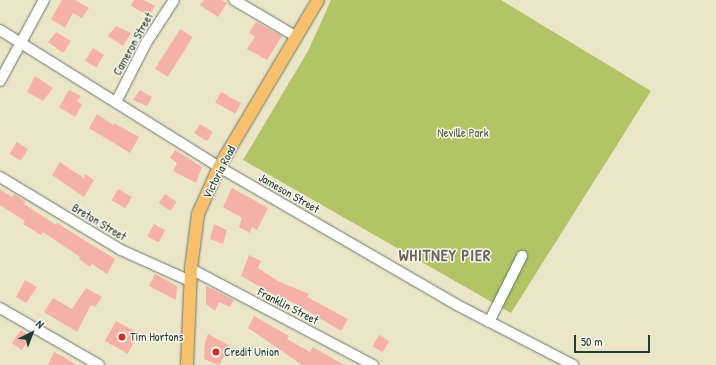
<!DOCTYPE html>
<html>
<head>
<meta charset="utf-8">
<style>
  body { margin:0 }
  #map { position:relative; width:716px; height:365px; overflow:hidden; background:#ece6c9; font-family:"Patrick Hand",sans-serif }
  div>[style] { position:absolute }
  .green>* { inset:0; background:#b3c467 }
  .building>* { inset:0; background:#f5b0a9; transform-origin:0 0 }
  .roads { filter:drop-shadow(0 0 1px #677868) drop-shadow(0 0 1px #677868) }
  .minor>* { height:10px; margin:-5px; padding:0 5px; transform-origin:5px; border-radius:5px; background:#fff }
  .major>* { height:12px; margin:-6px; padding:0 6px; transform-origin:6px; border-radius:6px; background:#f8bf6c }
  .dots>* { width:11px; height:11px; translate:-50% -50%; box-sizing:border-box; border:2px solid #fbf7ec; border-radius:50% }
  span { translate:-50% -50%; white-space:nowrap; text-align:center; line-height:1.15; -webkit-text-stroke:3px #fbf7ec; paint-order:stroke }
  .street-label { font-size:12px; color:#1f3d34 }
  .park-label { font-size:12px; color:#445f41 }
  .poi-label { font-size:12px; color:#1f3d34 }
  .left { translate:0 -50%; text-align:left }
  .district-label { font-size:16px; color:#6a655d; font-weight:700; letter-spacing:1px }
  .north { position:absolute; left:12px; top:313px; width:40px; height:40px; -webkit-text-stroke:3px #fbf7ec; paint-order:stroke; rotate:42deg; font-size:11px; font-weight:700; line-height:16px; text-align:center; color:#1f3d34 }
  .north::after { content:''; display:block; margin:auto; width:14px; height:18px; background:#1f3d34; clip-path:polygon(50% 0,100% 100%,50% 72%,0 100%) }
  .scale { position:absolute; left:574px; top:335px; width:76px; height:18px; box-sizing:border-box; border:2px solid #1f3d34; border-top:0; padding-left:5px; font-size:12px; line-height:14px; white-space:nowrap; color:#1f3d34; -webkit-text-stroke:3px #fbf7ec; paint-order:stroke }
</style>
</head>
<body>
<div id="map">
  <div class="green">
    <i style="clip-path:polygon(331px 0,501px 0,651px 91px,511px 313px,243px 160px,308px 51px)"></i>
  </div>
  <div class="building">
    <i style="clip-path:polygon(62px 0,75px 0,89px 8px,82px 18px,73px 13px,65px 28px,51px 19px)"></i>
    <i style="clip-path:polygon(134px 0,144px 0,155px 6px,149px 16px,131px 6px)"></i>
    <i style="clip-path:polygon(204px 0,221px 0,227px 3px,218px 17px,200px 5px)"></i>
    <i style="clip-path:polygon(256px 22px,282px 36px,267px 60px,247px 49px,255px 37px,249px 33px)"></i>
    <i style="clip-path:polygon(116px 26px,131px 33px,123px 46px,108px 36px)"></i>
    <i style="left:180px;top:29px;width:15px;height:47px;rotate:32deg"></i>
    <i style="clip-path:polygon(56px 32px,71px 41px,63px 53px,48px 42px)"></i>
    <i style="left:93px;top:48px;width:13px;height:15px;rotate:32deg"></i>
    <i style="clip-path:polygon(35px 76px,53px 88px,43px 101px,27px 92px)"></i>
    <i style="clip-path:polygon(69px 90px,81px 96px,77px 101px,82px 105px,75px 117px,59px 107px)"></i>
    <i style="clip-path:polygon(140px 90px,152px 97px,147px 106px,133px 100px)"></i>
    <i style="left:221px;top:92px;width:23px;height:12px;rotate:29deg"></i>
    <i style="clip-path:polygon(97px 114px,113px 125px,114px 123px,139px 137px,130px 153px,89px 128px)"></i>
    <i style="left:200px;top:124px;width:15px;height:11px;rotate:32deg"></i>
    <i style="left:17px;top:142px;width:13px;height:14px;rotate:32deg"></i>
    <i style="clip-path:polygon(175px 150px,202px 167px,196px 183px,173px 171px,177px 163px,170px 158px)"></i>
    <i style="clip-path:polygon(60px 162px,84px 178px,85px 174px,94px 180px,84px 197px,52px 175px)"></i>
    <i style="clip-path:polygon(232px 188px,268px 208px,257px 230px,252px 227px,250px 233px,239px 227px,242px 218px,223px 207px)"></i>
    <i style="clip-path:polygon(0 189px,12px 197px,14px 194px,25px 202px,24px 204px,56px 225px,57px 223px,115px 259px,107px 274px,92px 264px,90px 267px,79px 259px,80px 257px,43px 232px,41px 235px,23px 224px,25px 221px,0 205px)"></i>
    <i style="left:118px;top:189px;width:16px;height:13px;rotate:30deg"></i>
    <i style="left:165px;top:194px;width:14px;height:11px;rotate:34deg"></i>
    <i style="left:154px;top:224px;width:13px;height:14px;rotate:29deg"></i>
    <i style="clip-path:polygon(214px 224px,227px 230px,223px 244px,210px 239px)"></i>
    <i style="clip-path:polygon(249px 255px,261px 261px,258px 268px,278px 281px,309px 294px,307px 297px,348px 319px,341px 331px,301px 307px,284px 298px,283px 300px,241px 276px)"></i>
    <i style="clip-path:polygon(155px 274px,177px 286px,176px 300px,149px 286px)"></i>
    <i style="clip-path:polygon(25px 280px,37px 287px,26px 303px,16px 297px)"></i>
    <i style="clip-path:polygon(206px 286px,234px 300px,230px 307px,219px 302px,215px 311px,206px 304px)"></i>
    <i style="clip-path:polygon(86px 288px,102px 297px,95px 307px,91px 305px,77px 332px,44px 312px,53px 298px,72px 309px)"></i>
    <i style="clip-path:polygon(254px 316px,289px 336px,287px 339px,310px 352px,313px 347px,344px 365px,302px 365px,248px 328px)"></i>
    <i style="left:116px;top:321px;width:26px;height:23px;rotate:29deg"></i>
    <i style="left:21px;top:330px;width:12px;height:16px;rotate:35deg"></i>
    <i style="clip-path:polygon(208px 334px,230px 346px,219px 365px,204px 359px,205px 342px)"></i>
    <i style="left:379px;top:335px;width:12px;height:13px;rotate:31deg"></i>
    <i style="clip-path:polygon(54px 352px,64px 357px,76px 365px,48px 365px)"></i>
  </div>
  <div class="roads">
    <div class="minor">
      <i style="left:234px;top:0;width:73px;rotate:30.4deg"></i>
      <i style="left:0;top:30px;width:258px;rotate:32deg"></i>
      <i style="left:219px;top:167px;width:275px;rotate:30.1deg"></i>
      <i style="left:457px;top:305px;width:131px;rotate:27.3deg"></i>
      <i style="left:0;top:81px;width:92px;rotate:-61.5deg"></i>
      <i style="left:116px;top:102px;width:66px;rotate:-63deg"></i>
      <i style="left:146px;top:43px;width:51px;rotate:-56.9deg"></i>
      <i style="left:0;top:177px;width:141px;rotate:31.1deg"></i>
      <i style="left:121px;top:250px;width:76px;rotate:24.2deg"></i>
      <i style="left:191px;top:269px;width:206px;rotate:27.8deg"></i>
      <i style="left:0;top:308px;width:114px;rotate:29.9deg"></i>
      <i style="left:489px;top:322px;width:74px;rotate:-63.4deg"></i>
    </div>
    <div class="major">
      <i style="left:187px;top:365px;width:96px;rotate:-87.6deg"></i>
      <i style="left:191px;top:269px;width:55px;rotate:-82.7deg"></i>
      <i style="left:198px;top:214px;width:51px;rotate:-65.9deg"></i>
      <i style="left:219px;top:167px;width:194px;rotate:-59.3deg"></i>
    </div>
  </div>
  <div class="dots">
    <i style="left:122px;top:337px;background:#c8321e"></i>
    <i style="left:216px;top:352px;background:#c8321e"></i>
  </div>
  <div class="street-label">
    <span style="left:133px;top:44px;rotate:-61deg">Cameron Street</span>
    <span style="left:219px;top:172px;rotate:-63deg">Victoria Road</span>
    <span style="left:289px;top:193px;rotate:30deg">Jameson Street</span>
    <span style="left:99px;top:222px;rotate:31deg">Breton Street</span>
    <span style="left:288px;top:306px;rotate:27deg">Franklin Street</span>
  </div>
  <div class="park-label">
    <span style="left:463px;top:133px">Neville Park</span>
  </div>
  <div class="poi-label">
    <span class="left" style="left:130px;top:337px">Tim Hortons</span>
    <span class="left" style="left:224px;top:352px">Credit Union</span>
  </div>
  <div class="district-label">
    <span style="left:445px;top:255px">WHITNEY PIER</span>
  </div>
  <div class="north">N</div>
  <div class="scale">50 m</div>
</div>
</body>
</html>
